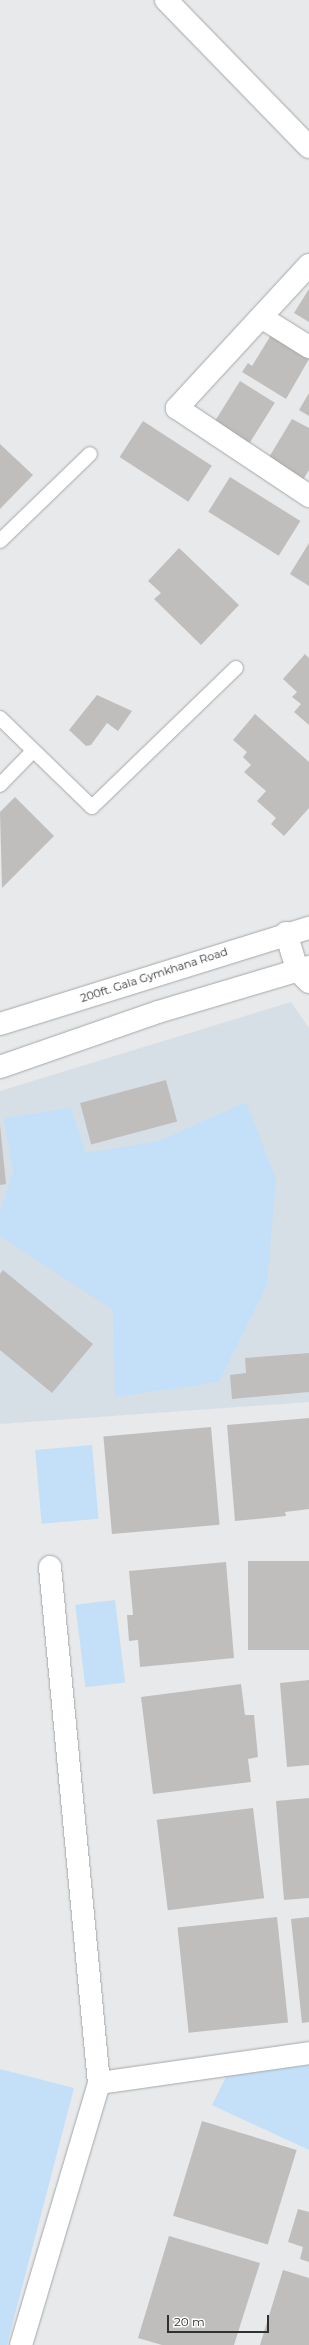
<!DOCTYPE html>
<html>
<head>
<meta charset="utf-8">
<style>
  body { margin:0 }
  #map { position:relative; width:309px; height:2345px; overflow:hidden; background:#e7e9eb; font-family:Montserrat,sans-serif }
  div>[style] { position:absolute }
  .built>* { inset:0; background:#d7dfe6 }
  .green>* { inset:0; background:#c3e0f8; transform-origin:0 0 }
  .building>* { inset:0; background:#c0bebc; transform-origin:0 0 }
  .roads { filter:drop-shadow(0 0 1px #a5a7a8) drop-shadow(0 0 1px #a5a7a8) }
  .lane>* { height:14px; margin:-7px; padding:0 7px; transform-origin:7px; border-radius:7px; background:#fff }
  .street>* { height:22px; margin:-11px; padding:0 11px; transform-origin:11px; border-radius:11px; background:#fff }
  .secondary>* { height:22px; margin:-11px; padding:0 11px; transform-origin:11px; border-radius:11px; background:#fff }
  span { translate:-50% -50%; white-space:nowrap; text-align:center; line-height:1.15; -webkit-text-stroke:4px #fff; paint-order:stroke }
  .street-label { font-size:11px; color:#303131 }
  .scale { position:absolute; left:167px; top:2315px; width:102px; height:18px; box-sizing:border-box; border:2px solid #303131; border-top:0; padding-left:5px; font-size:12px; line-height:14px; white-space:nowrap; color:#303131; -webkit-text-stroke:3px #fff; paint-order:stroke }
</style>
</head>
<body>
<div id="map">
  <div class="built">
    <i style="clip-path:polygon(291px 1002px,309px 1028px,309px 1402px,0 1424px,0 1091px)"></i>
  </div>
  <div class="green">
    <i style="clip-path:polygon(246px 1102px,276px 1179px,267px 1285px,219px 1382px,115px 1397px,113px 1310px,0 1236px,0 1212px,13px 1173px,4px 1118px,71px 1108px,86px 1153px,159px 1141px)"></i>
    <i style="left:92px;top:1445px;width:74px;height:57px;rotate:85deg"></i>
    <i style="left:115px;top:1600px;width:83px;height:40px;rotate:83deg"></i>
    <i style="clip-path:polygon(309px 2065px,309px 2150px,212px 2105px,227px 2075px)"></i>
    <i style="clip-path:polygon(0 2069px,74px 2088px,7px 2345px,0 2345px)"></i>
  </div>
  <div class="building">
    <i style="clip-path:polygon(309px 289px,309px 322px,294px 313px)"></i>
    <i style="clip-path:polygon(271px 335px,309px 359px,286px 399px,242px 372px,248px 363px,252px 366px)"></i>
    <i style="left:240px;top:381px;width:41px;height:49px;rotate:32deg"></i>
    <i style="clip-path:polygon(309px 393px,309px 416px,299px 410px)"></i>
    <i style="clip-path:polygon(292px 419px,309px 428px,309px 470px,303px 480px,268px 459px)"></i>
    <i style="left:143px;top:421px;width:82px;height:43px;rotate:33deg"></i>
    <i style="clip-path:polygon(0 444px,33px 475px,0 509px)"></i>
    <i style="left:230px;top:477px;width:83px;height:41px;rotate:32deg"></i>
    <i style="clip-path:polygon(309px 543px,309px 586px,290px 574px)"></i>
    <i style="clip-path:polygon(179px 548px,239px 605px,201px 645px,154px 599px,161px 593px,148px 581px)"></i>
    <i style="clip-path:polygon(305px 654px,309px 658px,309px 725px,294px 712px,301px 704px,292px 697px,297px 692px,283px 679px)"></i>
    <i style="clip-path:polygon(97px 695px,132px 711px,118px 731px,107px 723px,91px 745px,86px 746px,69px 730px)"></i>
    <i style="clip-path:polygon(255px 714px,309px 762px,309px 808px,284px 836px,271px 824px,276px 818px,257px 801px,266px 791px,244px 772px,251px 765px,243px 757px,247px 752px,233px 740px)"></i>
    <i style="clip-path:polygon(15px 797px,54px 836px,2px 888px,0 812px)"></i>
    <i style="left:166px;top:1080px;width:43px;height:89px;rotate:75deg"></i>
    <i style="clip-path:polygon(0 1125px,6px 1184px,0 1185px)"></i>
    <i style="clip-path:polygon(3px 1270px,93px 1344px,52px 1393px,0 1350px,0 1274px)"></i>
    <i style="clip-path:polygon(309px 1353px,309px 1392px,232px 1399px,230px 1375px,246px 1373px,245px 1358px)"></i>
    <i style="clip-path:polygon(309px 1418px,309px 1509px,285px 1512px,286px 1516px,235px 1521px,227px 1425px)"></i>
    <i style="left:211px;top:1427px;width:98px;height:108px;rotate:85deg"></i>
    <i style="left:309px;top:1561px;width:89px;height:61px;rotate:90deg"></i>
    <i style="clip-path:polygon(226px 1562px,234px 1658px,140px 1667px,138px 1640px,129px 1641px,127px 1615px,133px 1615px,129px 1571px)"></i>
    <i style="clip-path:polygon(309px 1680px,309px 1765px,287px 1767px,280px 1683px)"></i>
    <i style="clip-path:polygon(241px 1684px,245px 1715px,254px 1715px,258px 1757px,248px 1759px,251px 1782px,153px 1794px,141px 1697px)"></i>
    <i style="clip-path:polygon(309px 1798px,309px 1898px,284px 1900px,276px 1801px)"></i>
    <i style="left:253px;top:1808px;width:91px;height:97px;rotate:83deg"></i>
    <i style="left:277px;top:1917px;width:106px;height:100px;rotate:84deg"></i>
    <i style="clip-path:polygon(309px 1917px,309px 2022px,302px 2023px,291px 1919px)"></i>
    <i style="left:202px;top:2121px;width:99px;height:99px;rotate:17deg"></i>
    <i style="clip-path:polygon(298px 2209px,309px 2212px,309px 2262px,300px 2259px,303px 2247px,288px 2242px)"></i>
    <i style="clip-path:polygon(169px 2236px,260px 2263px,234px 2345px,162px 2345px,138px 2338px)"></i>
    <i style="clip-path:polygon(283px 2270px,309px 2278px,309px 2345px,260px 2345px)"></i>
  </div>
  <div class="roads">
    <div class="lane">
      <i style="left:0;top:541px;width:125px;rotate:-44deg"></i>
      <i style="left:0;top:718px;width:128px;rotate:44.1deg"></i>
      <i style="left:92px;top:807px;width:200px;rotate:-44deg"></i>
      <i style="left:0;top:785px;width:47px;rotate:-45.9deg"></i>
    </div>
    <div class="street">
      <i style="left:166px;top:0;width:205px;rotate:45.8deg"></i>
      <i style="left:309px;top:265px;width:195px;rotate:132.7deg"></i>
      <i style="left:177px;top:408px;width:159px;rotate:33.7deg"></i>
      <i style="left:261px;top:317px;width:57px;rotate:32deg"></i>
      <i style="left:286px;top:933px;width:39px;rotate:73deg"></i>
      <i style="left:297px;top:970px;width:17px;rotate:45deg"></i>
      <i style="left:50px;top:1567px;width:518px;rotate:84.58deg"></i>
      <i style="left:99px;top:2083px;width:212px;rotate:-8.1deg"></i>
      <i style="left:21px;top:2345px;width:273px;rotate:-73.4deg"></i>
    </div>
    <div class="secondary">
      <i style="left:0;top:1024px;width:324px;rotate:-17.3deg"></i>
      <i style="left:0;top:1067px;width:167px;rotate:-19.2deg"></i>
      <i style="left:158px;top:1012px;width:158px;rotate:-16.6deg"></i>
    </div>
  </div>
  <div class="street-label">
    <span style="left:154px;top:975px;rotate:-18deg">200ft. Gala Gymkhana Road</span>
  </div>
  <div class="scale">20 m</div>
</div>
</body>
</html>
